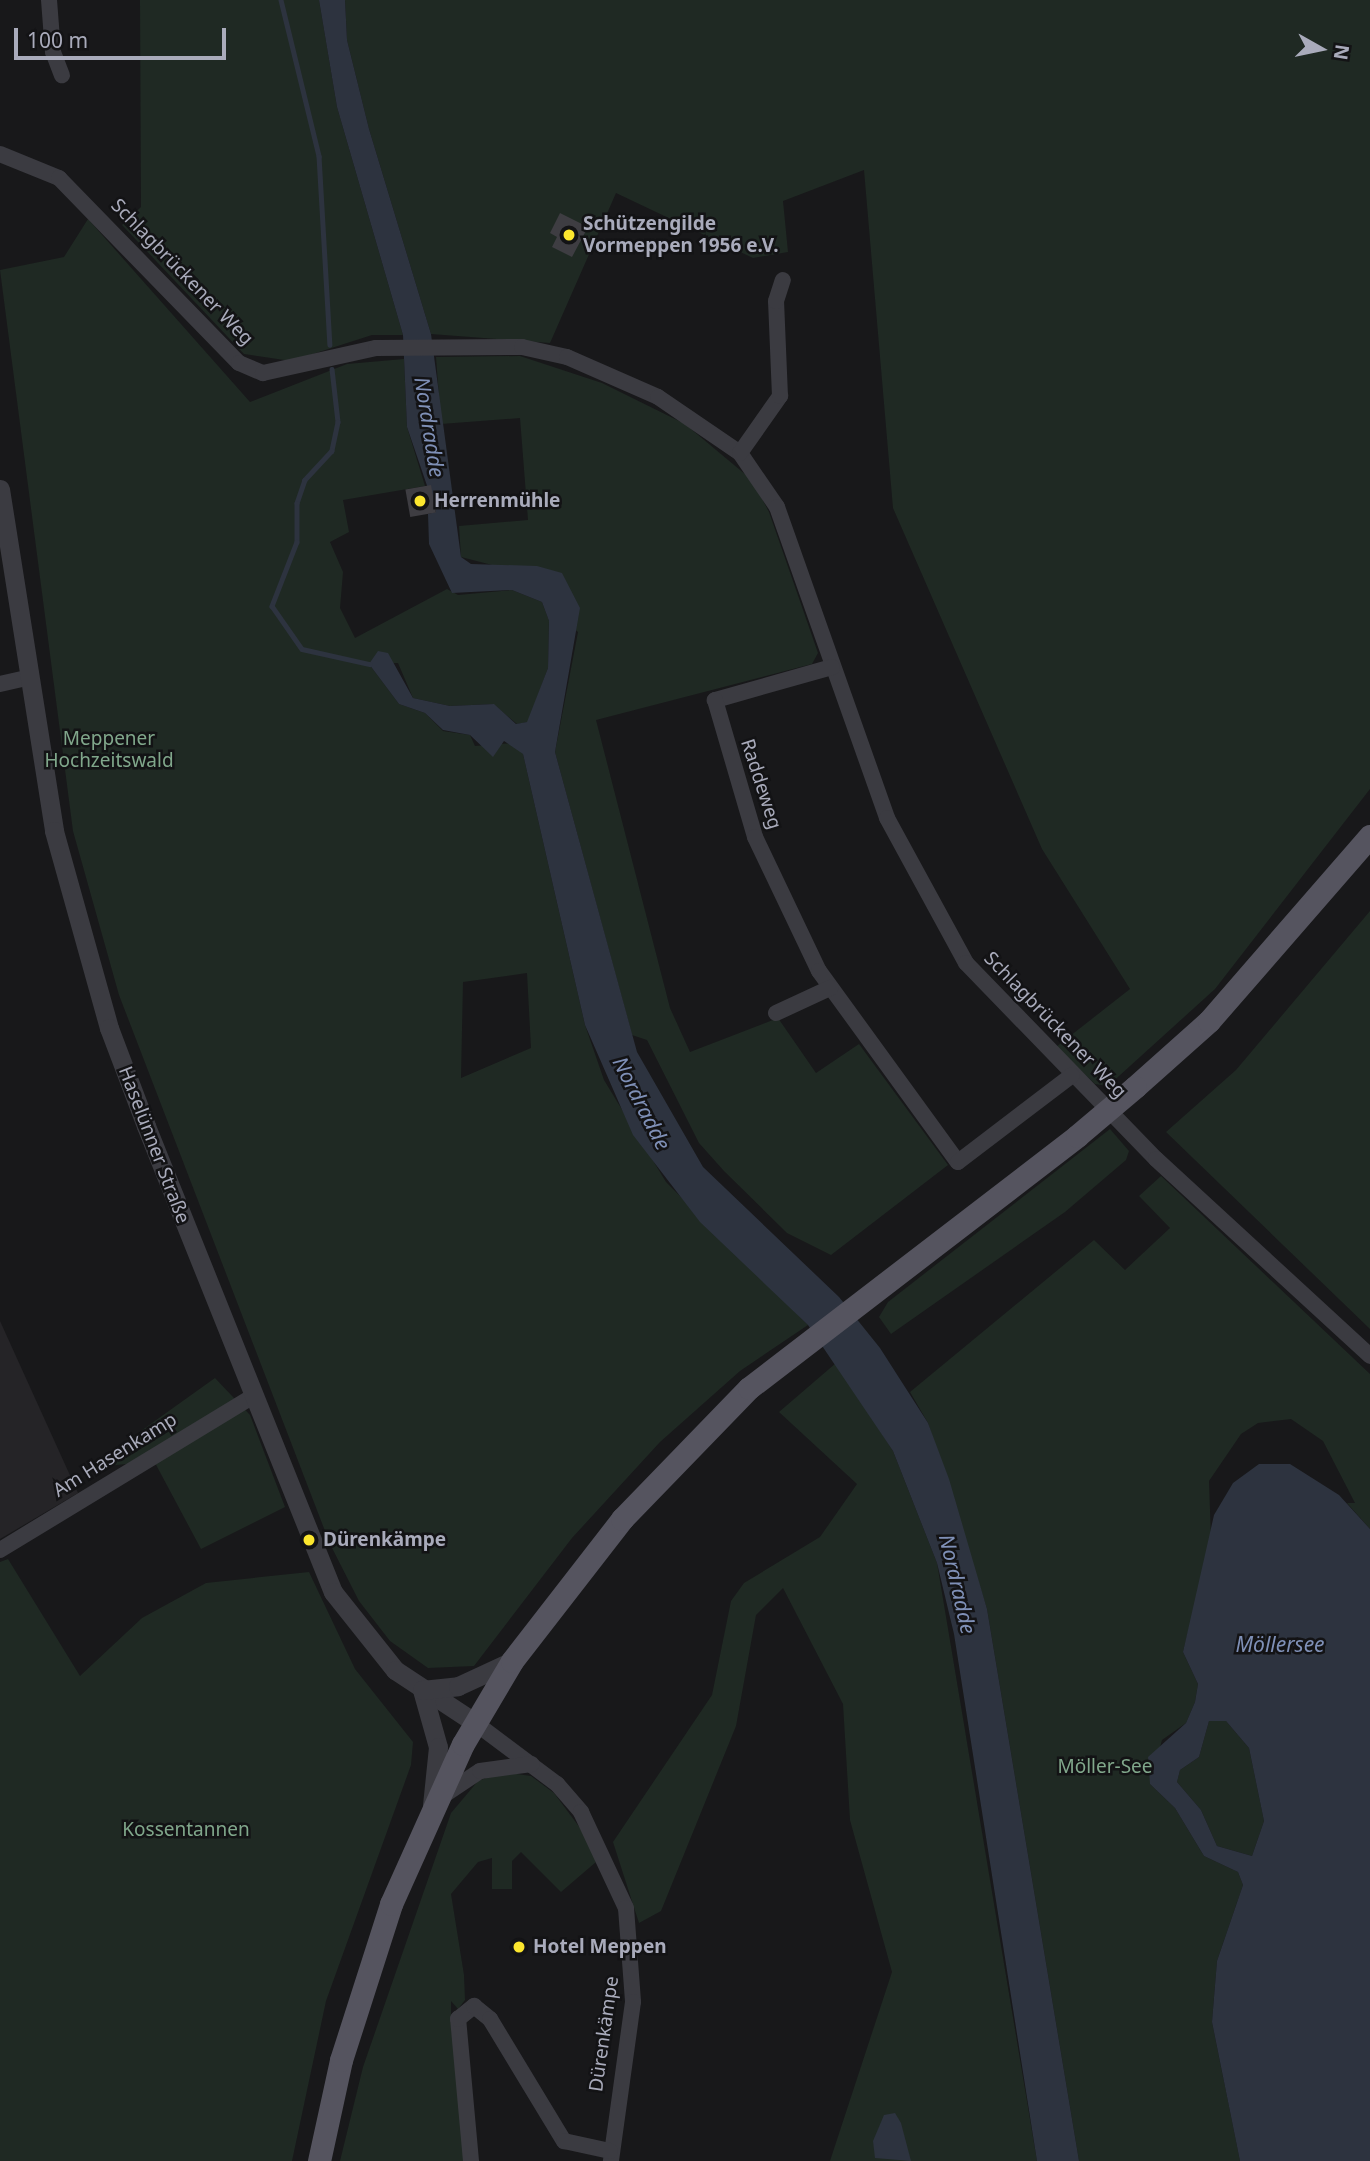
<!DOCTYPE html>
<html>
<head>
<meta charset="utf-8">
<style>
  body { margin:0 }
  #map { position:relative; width:1370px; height:2161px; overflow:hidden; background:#18181a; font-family:"Noto Sans",sans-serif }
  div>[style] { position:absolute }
  .built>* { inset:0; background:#252427 }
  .green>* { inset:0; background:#1f2923 }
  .water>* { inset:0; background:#2d333f }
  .stream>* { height:4.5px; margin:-2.25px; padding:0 2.25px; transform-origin:2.25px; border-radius:2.25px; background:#2d333f }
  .building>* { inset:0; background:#3e3d42; transform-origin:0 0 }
  .minor>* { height:16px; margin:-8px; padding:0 8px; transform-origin:8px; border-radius:8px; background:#3b3b41 }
  .tertiary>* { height:19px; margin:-9.5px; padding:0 9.5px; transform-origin:9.5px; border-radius:9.5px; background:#3b3b41 }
  .primary>* { height:23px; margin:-11.5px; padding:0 11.5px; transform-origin:11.5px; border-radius:11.5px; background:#55545f }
  .primary-bridge>* { height:23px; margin:-11.5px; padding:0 11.5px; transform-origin:11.5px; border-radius:11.5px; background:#55545f }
  .dots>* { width:19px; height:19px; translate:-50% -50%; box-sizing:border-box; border:4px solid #131315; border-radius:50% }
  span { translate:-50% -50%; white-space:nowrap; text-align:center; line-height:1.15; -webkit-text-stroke:5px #131315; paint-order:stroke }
  .poi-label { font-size:19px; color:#a9abbb; font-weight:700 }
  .left { translate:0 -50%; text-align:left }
  .street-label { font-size:19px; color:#a9abbb }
  .park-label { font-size:19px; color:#80a78b }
  .water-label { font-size:21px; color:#7f90b7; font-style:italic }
  .north { position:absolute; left:1286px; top:14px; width:70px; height:70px; -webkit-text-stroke:5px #131315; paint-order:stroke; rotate:99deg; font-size:19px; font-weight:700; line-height:28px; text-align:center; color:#a9abbb }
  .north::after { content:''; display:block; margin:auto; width:24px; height:32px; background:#a9abbb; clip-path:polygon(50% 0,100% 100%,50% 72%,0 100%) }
  .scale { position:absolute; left:14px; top:28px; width:212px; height:32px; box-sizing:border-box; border:4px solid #a9abbb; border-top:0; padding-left:9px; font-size:21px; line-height:24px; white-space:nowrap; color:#a9abbb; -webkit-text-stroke:5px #131315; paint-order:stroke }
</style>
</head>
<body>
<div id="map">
  <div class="built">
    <i style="clip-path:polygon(0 1321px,78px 1493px,0 1539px)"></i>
  </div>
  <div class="green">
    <i style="clip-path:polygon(140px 0,319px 0,337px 107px,403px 335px,372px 335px,291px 361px,244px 354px,122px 225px,141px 207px)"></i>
    <i style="clip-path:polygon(345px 0,1370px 0,1370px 789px,1215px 989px,1108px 1086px,1095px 1084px,1056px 1047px,1130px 989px,1042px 849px,893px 508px,864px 170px,783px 201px,788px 252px,753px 258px,616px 193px,550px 343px,431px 334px,369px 129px,347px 40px)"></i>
    <i style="clip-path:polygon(evenodd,88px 219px,250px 402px,347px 364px,404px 359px,407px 427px,425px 486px,343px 500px,349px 532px,330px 542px,343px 572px,340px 608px,355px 638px,447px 589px,458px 595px,512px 590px,542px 602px,549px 621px,548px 668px,528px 722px,517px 724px,493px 704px,450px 706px,413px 698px,398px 663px,369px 664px,399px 704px,425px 713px,443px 731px,470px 735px,475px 746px,513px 743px,523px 754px,585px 1025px,604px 1080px,666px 1182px,808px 1325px,740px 1371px,660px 1442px,572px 1538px,474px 1666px,428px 1668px,390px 1641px,359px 1601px,330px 1544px,119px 995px,73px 831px,0 270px,64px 257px,88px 219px,527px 973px,531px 1048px,461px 1078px,463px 982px,527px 973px)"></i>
    <i style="clip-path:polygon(520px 356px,602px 383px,685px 424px,752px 480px,769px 512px,818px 653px,812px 664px,596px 720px,670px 1008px,690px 1052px,778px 1018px,816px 1073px,859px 1044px,948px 1165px,831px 1255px,787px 1233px,724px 1171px,699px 1143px,647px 1040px,632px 1035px,555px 752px,578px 632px,500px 567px,461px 557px,459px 526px,528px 520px,520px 418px,441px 424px,436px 357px)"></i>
    <i style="clip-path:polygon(1370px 911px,1370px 1329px,1166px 1132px,1236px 1070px)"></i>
    <i style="clip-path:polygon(1110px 1129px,1129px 1151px,1126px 1160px,1065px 1212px,891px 1334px,879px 1317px,888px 1302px)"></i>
    <i style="clip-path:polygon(1161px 1176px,1370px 1374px,1370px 1529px,1347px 1503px,1355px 1503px,1323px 1441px,1291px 1419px,1258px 1423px,1241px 1434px,1209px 1481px,1211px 1539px,1183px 1652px,1198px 1684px,1195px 1702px,1186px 1723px,1162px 1740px,1150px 1784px,1175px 1808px,1204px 1856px,1238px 1872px,1243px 1885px,1217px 1961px,1212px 2022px,1240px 2161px,1079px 2161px,987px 1609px,928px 1423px,910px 1392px,1094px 1240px,1125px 1270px,1170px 1228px,1139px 1196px)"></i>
    <i style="clip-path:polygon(836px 1363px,893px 1451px,937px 1563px,1037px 2161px,830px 2161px,892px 1972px,850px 1820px,843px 1704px,783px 1588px,756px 1615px,736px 1726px,661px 1911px,639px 1923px,613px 1842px,712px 1695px,731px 1601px,744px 1583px,820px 1537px,857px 1484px,779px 1412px)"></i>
    <i style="clip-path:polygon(215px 1378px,250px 1415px,285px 1507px,201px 1549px,154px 1461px,89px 1468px)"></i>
    <i style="clip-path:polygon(8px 1559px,80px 1676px,142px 1618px,206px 1583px,309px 1572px,355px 1669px,413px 1742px,411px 1765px,326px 2001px,292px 2161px,0 2161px,0 1562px)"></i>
    <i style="clip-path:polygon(1209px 1721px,1226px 1721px,1249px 1748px,1264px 1821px,1252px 1856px,1217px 1846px,1201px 1810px,1177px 1782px,1180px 1770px,1199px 1757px)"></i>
    <i style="clip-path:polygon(502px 1772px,531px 1776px,554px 1793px,589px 1840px,596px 1862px,561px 1892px,521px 1852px,512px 1861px,512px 1889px,492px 1889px,492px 1858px,478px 1862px,451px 1894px,464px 1975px,465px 2000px,458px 2009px,451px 2001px,451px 2026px,468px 2161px,340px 2161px,363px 2067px,451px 1813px,478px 1781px)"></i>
  </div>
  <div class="water">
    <i style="clip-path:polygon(319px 0,345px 0,347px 40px,369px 129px,431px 334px,461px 557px,471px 564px,537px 566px,562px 573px,580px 608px,555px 752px,637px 1052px,703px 1167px,839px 1297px,880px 1348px,928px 1423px,949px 1479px,987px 1609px,1079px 2161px,1037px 2161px,954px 1634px,937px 1563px,893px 1451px,808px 1325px,700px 1222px,633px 1135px,585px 1025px,523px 754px,504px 741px,493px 757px,470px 735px,443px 730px,425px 713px,399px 704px,369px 664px,378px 651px,388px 653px,413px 698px,450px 706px,494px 704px,516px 724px,527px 722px,548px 668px,549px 621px,542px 602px,512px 590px,452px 593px,429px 544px,428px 514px,436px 512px,407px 427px,403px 335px,337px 107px)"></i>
    <i style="clip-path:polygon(evenodd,1259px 1464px,1290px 1464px,1339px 1495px,1370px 1529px,1370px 2161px,1240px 2161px,1212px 2022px,1217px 1961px,1243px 1885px,1238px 1872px,1204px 1856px,1175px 1808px,1150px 1784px,1148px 1757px,1186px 1723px,1195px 1702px,1198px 1684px,1183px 1652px,1214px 1515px,1233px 1483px,1259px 1464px,1209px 1721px,1226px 1721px,1249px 1748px,1264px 1821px,1252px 1856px,1217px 1846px,1201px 1810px,1177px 1782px,1180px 1770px,1199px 1757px,1209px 1721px)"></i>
    <i style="clip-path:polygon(895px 2113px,901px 2123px,911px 2161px,875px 2158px,873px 2141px,884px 2115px)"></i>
  </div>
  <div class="stream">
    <i style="left:281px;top:0;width:161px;rotate:76.3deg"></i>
    <i style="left:319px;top:156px;width:189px;rotate:86.7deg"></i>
    <i style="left:332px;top:369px;width:53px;rotate:83.5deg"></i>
    <i style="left:338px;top:422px;width:30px;rotate:102deg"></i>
    <i style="left:332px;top:451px;width:40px;rotate:133deg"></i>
    <i style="left:305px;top:480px;width:24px;rotate:109deg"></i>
    <i style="left:297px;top:503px;width:39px;rotate:90deg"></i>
    <i style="left:297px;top:542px;width:69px;rotate:111.3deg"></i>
    <i style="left:272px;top:606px;width:52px;rotate:55.1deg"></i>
    <i style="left:302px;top:649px;width:69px;rotate:12.6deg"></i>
  </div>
  <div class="building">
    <i style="clip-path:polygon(560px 213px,588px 227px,572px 257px,552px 247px,557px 237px,550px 233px)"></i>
    <i style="left:431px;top:485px;width:28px;height:26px;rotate:80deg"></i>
  </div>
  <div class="minor">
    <i style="left:49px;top:0;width:52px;rotate:85.6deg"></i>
    <i style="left:53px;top:52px;width:25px;rotate:69deg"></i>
    <i style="left:0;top:154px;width:64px;rotate:22.1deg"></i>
    <i style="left:59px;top:178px;width:258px;rotate:45.8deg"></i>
    <i style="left:239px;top:363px;width:26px;rotate:23deg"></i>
    <i style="left:263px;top:373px;width:116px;rotate:-12.5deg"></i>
    <i style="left:376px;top:348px;width:146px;rotate:-0.4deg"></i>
    <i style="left:522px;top:347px;width:46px;rotate:12.5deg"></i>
    <i style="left:567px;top:357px;width:99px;rotate:23.7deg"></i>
    <i style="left:658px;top:397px;width:99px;rotate:34.3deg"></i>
    <i style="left:740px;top:453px;width:65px;rotate:55.6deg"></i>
    <i style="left:777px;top:507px;width:330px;rotate:70.5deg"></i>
    <i style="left:887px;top:818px;width:165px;rotate:61.4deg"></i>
    <i style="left:966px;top:963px;width:273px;rotate:45.9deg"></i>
    <i style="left:1156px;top:1159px;width:291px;rotate:42.6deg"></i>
    <i style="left:740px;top:453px;width:70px;rotate:-54.9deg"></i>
    <i style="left:780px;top:396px;width:95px;rotate:-92.4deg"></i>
    <i style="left:776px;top:301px;width:22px;rotate:-72deg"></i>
    <i style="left:832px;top:667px;width:122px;rotate:164.2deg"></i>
    <i style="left:715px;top:700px;width:143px;rotate:73.7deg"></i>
    <i style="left:755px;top:837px;width:148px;rotate:64.5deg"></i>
    <i style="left:819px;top:971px;width:236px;rotate:54deg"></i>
    <i style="left:958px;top:1162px;width:143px;rotate:-37.3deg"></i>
    <i style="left:0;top:684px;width:27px;rotate:-13deg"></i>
    <i style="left:776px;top:1013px;width:60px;rotate:-24.8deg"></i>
    <i style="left:0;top:1550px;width:296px;rotate:-31.3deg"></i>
    <i style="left:474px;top:1722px;width:104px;rotate:36.8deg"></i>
    <i style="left:557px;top:1784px;width:37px;rotate:49deg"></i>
    <i style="left:581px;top:1812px;width:106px;rotate:64.9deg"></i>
    <i style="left:626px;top:1908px;width:94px;rotate:85.7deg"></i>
    <i style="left:633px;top:2002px;width:161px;rotate:97.9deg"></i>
    <i style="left:438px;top:1799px;width:50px;rotate:-33.7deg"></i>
    <i style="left:480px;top:1771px;width:52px;rotate:-7.7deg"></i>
    <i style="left:471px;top:2161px;width:143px;rotate:-95.2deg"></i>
    <i style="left:458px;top:2019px;width:21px;rotate:-39deg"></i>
    <i style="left:474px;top:2006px;width:21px;rotate:39deg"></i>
    <i style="left:490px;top:2019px;width:143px;rotate:58.8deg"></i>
    <i style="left:564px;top:2141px;width:47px;rotate:12.3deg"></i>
  </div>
  <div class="tertiary">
    <i style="left:0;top:489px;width:346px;rotate:81deg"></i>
    <i style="left:54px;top:831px;width:205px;rotate:74.4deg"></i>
    <i style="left:109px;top:1028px;width:105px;rotate:69.3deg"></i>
    <i style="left:146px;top:1126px;width:502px;rotate:68.14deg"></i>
    <i style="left:333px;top:1592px;width:100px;rotate:51.5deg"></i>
    <i style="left:395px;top:1670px;width:95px;rotate:33.4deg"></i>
    <i style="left:422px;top:1690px;width:59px;rotate:74.3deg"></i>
    <i style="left:438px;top:1747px;width:58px;rotate:95.9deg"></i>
    <i style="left:422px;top:1690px;width:36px;rotate:-6deg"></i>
    <i style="left:458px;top:1686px;width:60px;rotate:-24.8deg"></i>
  </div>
  <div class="primary">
    <i style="left:1135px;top:1087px;width:99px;rotate:-41.7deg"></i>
    <i style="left:1209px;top:1021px;width:245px;rotate:-49deg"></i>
    <i style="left:319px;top:2161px;width:103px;rotate:-77.7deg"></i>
    <i style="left:341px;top:2060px;width:164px;rotate:-72.2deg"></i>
    <i style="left:391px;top:1904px;width:175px;rotate:-65.8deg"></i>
    <i style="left:463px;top:1744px;width:96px;rotate:-59.4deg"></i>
    <i style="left:512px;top:1661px;width:180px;rotate:-52.2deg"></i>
    <i style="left:622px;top:1519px;width:182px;rotate:-45.9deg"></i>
    <i style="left:749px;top:1388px;width:414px;rotate:-37.5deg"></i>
  </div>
  <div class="primary-bridge">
    <i style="left:1077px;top:1136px;width:76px;rotate:-40.2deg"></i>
  </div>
  <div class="dots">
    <i style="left:569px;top:235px;background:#fce62e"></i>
    <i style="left:420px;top:501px;background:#fce62e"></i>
    <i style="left:309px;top:1540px;background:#fce62e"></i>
    <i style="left:519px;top:1947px;background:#fce62e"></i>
  </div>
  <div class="poi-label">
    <span class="left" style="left:583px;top:235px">Schützengilde<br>Vormeppen 1956 e.V.</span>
    <span class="left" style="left:434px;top:501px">Herrenmühle</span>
    <span class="left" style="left:323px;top:1540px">Dürenkämpe</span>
    <span class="left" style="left:533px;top:1947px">Hotel Meppen</span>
  </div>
  <div class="street-label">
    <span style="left:182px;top:272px;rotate:46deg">Schlagbrückener Weg</span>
    <span style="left:761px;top:784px;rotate:72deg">Raddeweg</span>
    <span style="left:1055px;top:1025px;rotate:46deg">Schlagbrückener Weg</span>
    <span style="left:154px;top:1145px;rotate:69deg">Haselünner Straße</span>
    <span style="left:115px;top:1455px;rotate:-32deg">Am Hasenkamp</span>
    <span style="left:604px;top:2034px;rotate:-82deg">Dürenkämpe</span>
  </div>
  <div class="park-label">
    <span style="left:109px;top:750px">Meppener<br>Hochzeitswald</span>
    <span style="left:1105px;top:1767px">Möller-See</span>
    <span style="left:186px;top:1830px">Kossentannen</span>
  </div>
  <div class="water-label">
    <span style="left:430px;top:427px;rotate:81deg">Nordradde</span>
    <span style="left:642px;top:1103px;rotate:63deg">Nordradde</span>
    <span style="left:958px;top:1584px;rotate:77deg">Nordradde</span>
    <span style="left:1280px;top:1644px">Möllersee</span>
  </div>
  <div class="north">N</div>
  <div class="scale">100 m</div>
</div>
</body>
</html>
